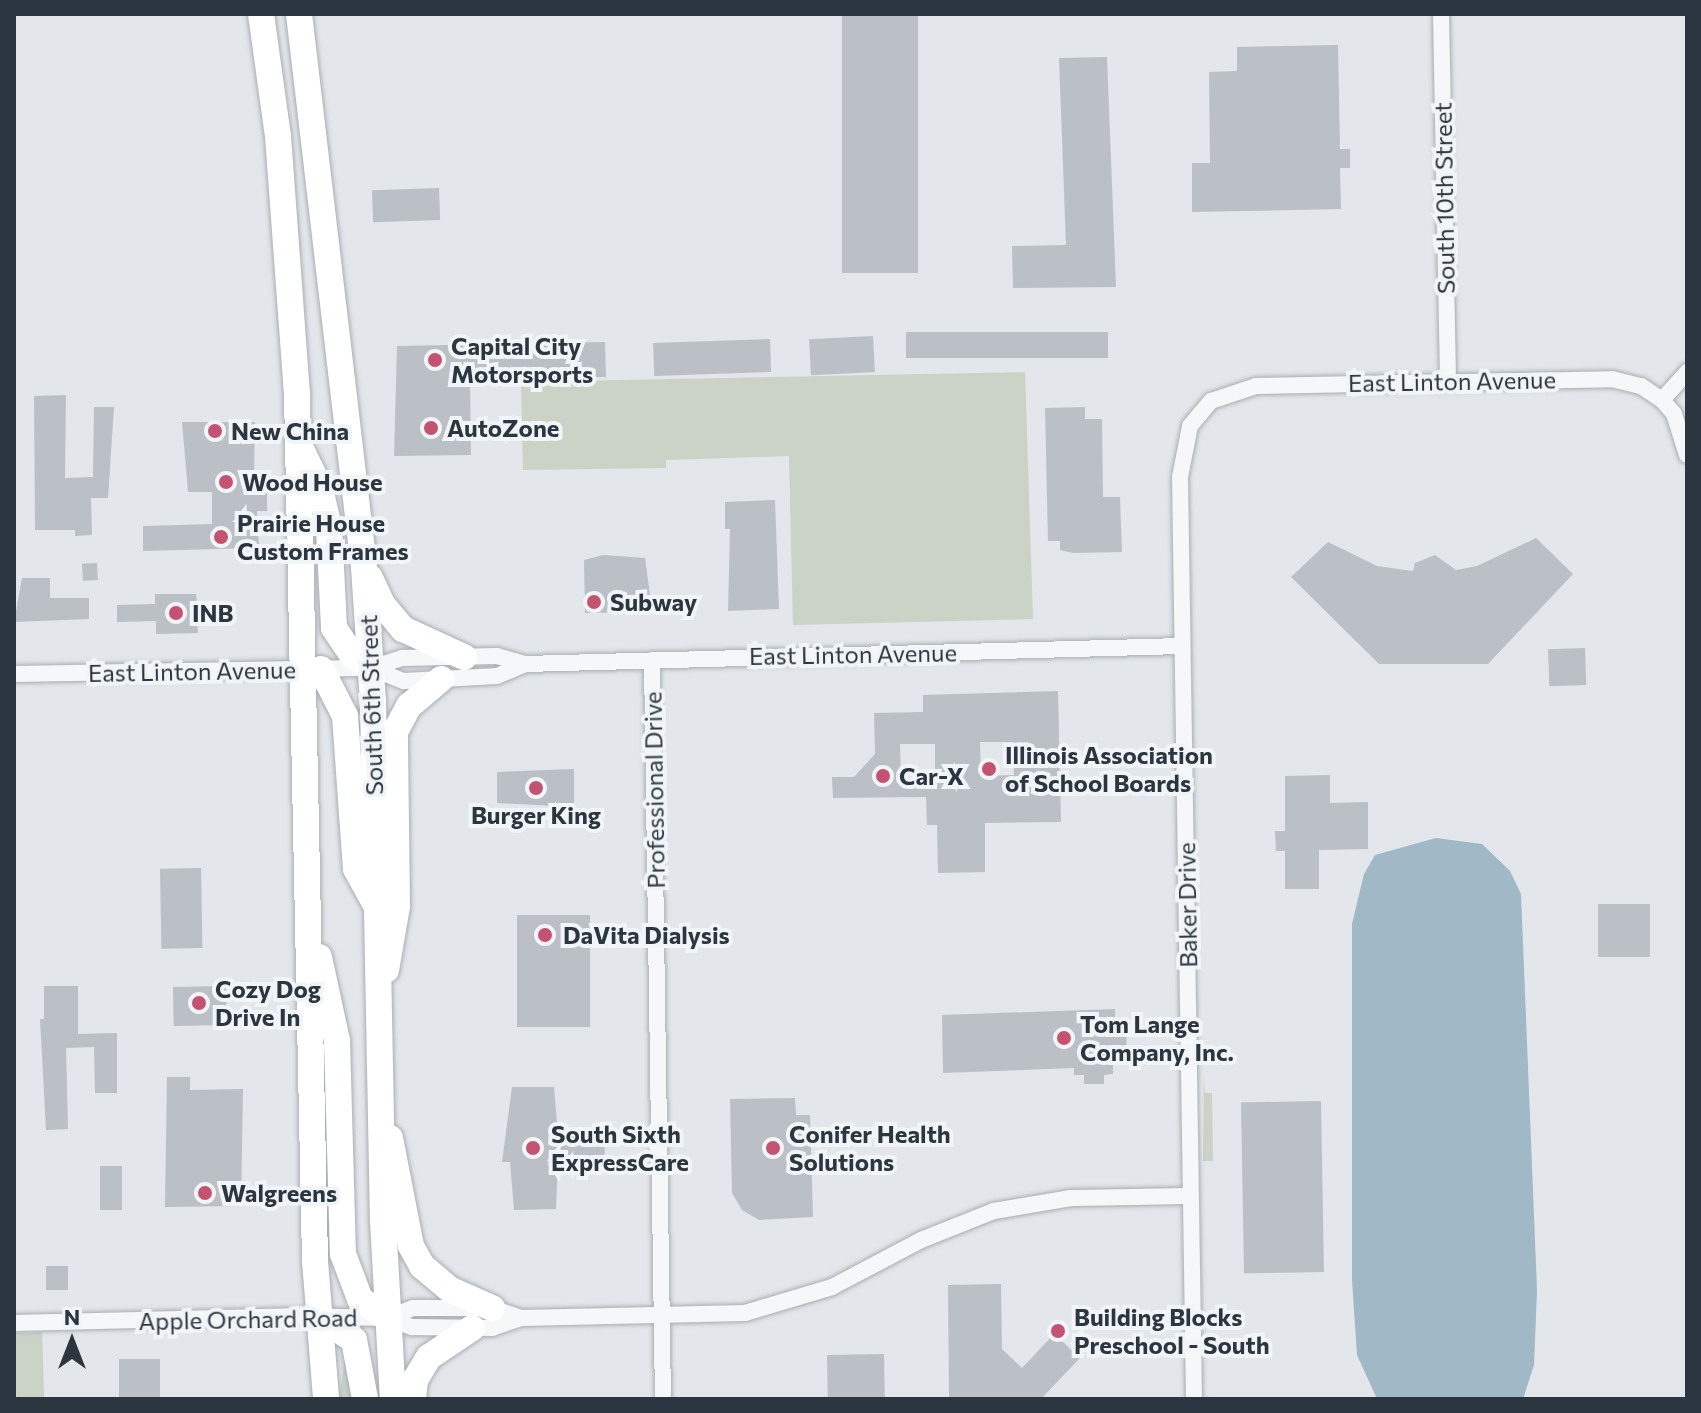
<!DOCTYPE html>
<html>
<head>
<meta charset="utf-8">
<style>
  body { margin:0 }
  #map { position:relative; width:1701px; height:1413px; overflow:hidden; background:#e3e6ea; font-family:Commissioner,sans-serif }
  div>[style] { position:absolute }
  .green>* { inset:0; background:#cad3c5; transform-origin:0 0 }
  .water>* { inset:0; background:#a1b8c7 }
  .building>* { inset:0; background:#bac0c6; transform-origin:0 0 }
  .roads { filter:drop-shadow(0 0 2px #a8aeb4) drop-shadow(0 0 2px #a8aeb4) }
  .street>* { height:16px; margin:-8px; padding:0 8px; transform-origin:8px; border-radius:8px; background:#f5f7f8 }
  .primary>* { height:26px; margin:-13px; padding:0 13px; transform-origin:13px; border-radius:13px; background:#fff }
  .dots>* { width:22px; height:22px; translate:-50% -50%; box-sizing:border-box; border:4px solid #f2f5f7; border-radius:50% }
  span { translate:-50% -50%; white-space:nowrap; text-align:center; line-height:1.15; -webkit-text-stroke:8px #f2f5f7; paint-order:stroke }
  .street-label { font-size:24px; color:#2c3641 }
  .poi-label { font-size:24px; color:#2c3641; font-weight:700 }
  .left { translate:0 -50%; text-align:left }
  .frame { position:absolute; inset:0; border:16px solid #2c3641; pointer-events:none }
  .north { position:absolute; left:32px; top:1301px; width:80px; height:80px; -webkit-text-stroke:6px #f2f5f7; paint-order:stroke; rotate:0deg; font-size:22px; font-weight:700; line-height:32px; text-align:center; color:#2c3641 }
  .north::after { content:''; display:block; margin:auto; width:28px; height:36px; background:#2c3641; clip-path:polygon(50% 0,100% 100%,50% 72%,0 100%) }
</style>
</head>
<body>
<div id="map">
  <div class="green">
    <i style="clip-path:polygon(1025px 372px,1033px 619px,793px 625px,789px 456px,666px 460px,666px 468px,523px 470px,521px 382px)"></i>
    <i style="clip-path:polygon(1204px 1076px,1205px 1093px,1212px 1093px,1213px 1161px,1203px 1161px)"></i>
    <i style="left:42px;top:1332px;width:67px;height:28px;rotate:88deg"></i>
    <i style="clip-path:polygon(346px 1351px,360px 1399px,339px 1399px)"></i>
  </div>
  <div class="water">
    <i style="clip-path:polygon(1436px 838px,1482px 844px,1510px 871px,1521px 894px,1537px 1290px,1534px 1365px,1523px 1399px,1377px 1399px,1357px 1355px,1352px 1280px,1352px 924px,1364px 874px,1375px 855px)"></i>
  </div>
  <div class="building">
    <i style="left:842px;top:14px;width:76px;height:259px"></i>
    <i style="clip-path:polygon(1338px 45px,1340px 149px,1350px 149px,1350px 168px,1340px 168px,1341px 209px,1192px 212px,1192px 163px,1210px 163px,1209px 72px,1237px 71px,1237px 47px)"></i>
    <i style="clip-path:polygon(1107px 57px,1116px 287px,1013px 288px,1012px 246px,1066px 245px,1059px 58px)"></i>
    <i style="left:439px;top:188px;width:32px;height:67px;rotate:88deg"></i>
    <i style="left:1108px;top:332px;width:26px;height:202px;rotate:90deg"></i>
    <i style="left:873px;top:336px;width:36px;height:64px;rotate:87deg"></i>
    <i style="left:770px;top:339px;width:33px;height:117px;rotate:88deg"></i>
    <i style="clip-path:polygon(605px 342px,606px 377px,470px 378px,471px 455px,394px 456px,397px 346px)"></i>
    <i style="clip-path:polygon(66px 395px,65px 478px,93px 477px,94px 407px,114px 407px,108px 498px,91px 498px,92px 535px,75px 536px,75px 530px,35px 530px,34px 396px)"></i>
    <i style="clip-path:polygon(1085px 407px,1085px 419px,1102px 419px,1103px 497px,1120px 497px,1122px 552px,1073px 553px,1060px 550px,1060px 541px,1048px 541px,1045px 408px)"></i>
    <i style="clip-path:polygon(182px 422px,255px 422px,254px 472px,267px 472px,267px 511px,257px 511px,259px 548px,143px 551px,143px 526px,212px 524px,212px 492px,188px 492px)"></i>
    <i style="clip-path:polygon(775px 500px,779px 609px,728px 611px,730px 529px,725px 529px,725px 502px)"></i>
    <i style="clip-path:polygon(1536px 538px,1573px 574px,1488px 664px,1379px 664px,1291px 577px,1328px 542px,1377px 566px,1413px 571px,1415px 563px,1435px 555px,1456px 570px,1477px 566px)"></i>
    <i style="clip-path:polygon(603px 555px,645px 558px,650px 595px,646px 612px,585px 613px,584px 560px)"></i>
    <i style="left:97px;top:563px;width:17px;height:15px;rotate:87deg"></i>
    <i style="clip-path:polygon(22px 578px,50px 578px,50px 598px,89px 598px,89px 619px,14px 622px)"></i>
    <i style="clip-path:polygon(155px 594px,196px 594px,197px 605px,207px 604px,208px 622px,197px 622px,198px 633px,156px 634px,156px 621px,117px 622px,117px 605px,155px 604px)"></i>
    <i style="left:1585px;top:648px;width:37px;height:37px;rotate:88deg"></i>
    <i style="clip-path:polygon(evenodd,1058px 691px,1061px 822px,985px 823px,985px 872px,938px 873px,937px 825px,927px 825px,926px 797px,833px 798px,832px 777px,854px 777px,875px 754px,874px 713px,923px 712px,923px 695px,1058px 691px,980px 742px,1013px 742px,1014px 775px,981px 776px,980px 742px,1058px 691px,900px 744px,935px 744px,935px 777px,901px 778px,900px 744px)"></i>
    <i style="clip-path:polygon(574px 769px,574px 807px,497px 803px,497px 772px)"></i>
    <i style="clip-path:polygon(1330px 775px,1330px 803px,1368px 802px,1368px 849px,1319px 850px,1319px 889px,1285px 889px,1285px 851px,1276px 851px,1275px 831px,1285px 831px,1285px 776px)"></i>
    <i style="left:201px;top:868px;width:80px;height:41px;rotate:89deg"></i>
    <i style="left:1650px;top:904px;width:53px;height:52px;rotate:90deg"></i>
    <i style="left:517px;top:915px;width:73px;height:112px"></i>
    <i style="clip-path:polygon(44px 986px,78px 986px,78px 1034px,117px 1033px,117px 1093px,95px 1093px,94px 1047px,66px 1048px,68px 1129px,46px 1130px,40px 1019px,44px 1019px)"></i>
    <i style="left:226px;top:986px;width:39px;height:53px;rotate:89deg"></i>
    <i style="clip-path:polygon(1115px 1009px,1115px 1018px,1126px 1018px,1127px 1059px,1113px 1059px,1113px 1074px,1104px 1075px,1104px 1084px,1084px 1084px,1084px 1075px,1074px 1075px,1074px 1068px,943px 1073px,942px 1015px)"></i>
    <i style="clip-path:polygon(167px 1077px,190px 1077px,190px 1090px,243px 1089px,241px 1206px,165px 1207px)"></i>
    <i style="clip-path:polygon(512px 1087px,554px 1087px,558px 1134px,604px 1133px,605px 1160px,558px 1161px,556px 1209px,514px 1210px,510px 1162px,502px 1162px)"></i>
    <i style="clip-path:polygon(795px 1098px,796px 1115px,810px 1115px,813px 1217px,759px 1220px,742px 1210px,732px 1193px,730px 1099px)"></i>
    <i style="left:1321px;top:1101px;width:171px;height:80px;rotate:89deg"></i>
    <i style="left:100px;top:1166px;width:22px;height:44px"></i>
    <i style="left:46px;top:1266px;width:22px;height:24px"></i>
    <i style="clip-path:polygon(1001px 1284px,1002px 1349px,1022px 1368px,1054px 1334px,1080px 1358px,1041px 1399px,949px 1398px,948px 1285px)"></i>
    <i style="left:884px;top:1354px;width:45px;height:57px;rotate:89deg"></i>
    <i style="left:119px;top:1359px;width:41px;height:40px"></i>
  </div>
  <div class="roads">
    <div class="street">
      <i style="left:1441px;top:14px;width:367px;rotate:88.9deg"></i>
      <i style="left:1662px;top:400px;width:38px;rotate:-48deg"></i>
      <i style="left:652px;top:660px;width:739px;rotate:89.15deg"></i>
      <i style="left:371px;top:668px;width:35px;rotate:22deg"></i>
      <i style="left:404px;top:681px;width:93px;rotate:-3.1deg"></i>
      <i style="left:497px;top:676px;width:30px;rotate:-23deg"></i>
      <i style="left:14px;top:674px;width:357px;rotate:-1deg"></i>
      <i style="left:371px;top:668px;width:33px;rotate:-18deg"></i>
      <i style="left:402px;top:658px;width:95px;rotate:-1.2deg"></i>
      <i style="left:497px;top:656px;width:29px;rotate:16deg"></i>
      <i style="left:525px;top:664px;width:657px;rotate:-1.57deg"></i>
      <i style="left:387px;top:1318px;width:28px;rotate:-21deg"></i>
      <i style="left:413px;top:1308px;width:79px"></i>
      <i style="left:492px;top:1308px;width:31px;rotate:19deg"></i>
      <i style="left:521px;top:1318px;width:224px;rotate:-1.3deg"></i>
      <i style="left:745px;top:1313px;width:91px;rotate:-16.6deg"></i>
      <i style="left:832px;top:1287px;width:101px;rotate:-27.8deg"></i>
      <i style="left:921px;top:1240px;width:79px;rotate:-21.7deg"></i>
      <i style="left:994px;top:1211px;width:78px;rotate:-9.6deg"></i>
      <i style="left:1071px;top:1198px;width:120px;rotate:-1deg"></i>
      <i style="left:14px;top:1323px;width:279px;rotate:-1.4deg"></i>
      <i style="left:293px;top:1316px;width:94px;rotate:1.2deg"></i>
      <i style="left:387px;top:1318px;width:27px;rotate:20deg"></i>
      <i style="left:412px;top:1327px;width:80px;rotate:0.7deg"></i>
      <i style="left:492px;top:1328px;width:31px;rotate:-19deg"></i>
      <i style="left:1194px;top:1399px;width:922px;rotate:-90.87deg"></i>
      <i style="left:1180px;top:477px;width:52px;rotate:-78.9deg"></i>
      <i style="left:1190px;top:426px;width:33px;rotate:-50deg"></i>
      <i style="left:1211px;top:401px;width:47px;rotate:-18.4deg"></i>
      <i style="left:1256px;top:386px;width:356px;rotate:-1.1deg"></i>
      <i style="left:1612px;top:379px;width:30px;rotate:14deg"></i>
      <i style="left:1641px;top:386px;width:25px;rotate:34deg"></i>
      <i style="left:1662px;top:400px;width:18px;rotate:49deg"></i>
      <i style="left:1674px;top:414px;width:43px;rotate:72.4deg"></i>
    </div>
    <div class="primary">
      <i style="left:261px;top:14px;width:123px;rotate:82.1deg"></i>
      <i style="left:278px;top:136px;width:259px;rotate:85.8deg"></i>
      <i style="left:297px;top:394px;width:867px;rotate:88.81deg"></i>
      <i style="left:315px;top:1261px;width:138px;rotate:85.4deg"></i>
      <i style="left:299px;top:14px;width:557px;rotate:83.3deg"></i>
      <i style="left:364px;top:567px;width:135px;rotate:86.2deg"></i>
      <i style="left:373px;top:702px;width:519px;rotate:88.9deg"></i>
      <i style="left:383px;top:1221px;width:178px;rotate:86.8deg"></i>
      <i style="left:302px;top:451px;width:41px;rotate:64.1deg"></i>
      <i style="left:320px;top:488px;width:41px;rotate:77.3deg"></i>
      <i style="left:329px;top:528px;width:100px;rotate:87.1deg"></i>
      <i style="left:334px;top:628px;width:34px;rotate:56deg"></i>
      <i style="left:353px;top:656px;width:22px;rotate:34deg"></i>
      <i style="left:370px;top:578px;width:29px;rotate:65deg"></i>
      <i style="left:382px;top:604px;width:33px;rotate:50deg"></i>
      <i style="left:403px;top:629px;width:67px;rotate:24.7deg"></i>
      <i style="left:321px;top:669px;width:53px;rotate:62.9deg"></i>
      <i style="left:345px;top:716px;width:153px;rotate:85.9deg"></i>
      <i style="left:356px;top:869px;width:39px;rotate:61deg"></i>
      <i style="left:319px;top:957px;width:86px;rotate:77.9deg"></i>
      <i style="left:337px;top:1041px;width:213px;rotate:88.4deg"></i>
      <i style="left:343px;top:1254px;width:48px;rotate:69.3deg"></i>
      <i style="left:360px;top:1299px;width:33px;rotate:35deg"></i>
      <i style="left:386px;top:970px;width:65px;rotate:-80.2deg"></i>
      <i style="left:397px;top:906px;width:174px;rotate:-90.7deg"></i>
      <i style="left:395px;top:732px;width:30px;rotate:-62deg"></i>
      <i style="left:409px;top:706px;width:42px;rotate:-40.2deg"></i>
      <i style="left:390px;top:1138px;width:110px;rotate:79deg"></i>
      <i style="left:411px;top:1246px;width:23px;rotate:61deg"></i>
      <i style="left:422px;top:1266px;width:38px;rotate:40deg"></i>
      <i style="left:451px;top:1290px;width:45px;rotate:23.7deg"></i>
      <i style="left:319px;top:1317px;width:42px;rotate:33.3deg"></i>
      <i style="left:354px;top:1340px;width:60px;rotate:79.4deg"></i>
      <i style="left:413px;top:1399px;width:19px;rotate:-84deg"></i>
      <i style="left:415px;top:1380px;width:27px;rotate:-59deg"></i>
      <i style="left:429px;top:1357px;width:52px;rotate:-34deg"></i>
    </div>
  </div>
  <div class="dots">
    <i style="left:435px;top:360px;background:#c45271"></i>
    <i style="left:431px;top:428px;background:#c45271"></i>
    <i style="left:215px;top:431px;background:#c45271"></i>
    <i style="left:226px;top:482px;background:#c45271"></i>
    <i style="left:221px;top:537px;background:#c45271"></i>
    <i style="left:594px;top:602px;background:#c45271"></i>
    <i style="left:176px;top:613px;background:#c45271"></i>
    <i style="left:989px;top:769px;background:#c45271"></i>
    <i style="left:883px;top:776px;background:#c45271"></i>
    <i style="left:536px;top:788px;background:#c45271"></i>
    <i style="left:545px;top:935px;background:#c45271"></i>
    <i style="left:199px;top:1003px;background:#c45271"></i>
    <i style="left:1064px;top:1038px;background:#c45271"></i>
    <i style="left:533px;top:1148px;background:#c45271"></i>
    <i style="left:773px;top:1148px;background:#c45271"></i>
    <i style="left:205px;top:1193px;background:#c45271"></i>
    <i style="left:1058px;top:1331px;background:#c45271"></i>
  </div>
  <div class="street-label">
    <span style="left:1444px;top:198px;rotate:-91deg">South 10th Street</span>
    <span style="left:1452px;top:381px;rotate:-1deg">East Linton Avenue</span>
    <span style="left:853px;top:654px;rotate:-1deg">East Linton Avenue</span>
    <span style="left:192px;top:671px;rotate:-1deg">East Linton Avenue</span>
    <span style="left:371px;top:705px;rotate:-92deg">South 6th Street</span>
    <span style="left:654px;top:790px;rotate:-91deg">Professional Drive</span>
    <span style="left:1187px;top:905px;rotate:-91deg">Baker Drive</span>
    <span style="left:248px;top:1319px;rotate:-1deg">Apple Orchard Road</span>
  </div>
  <div class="poi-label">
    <span class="left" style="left:451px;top:360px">Capital City<br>Motorsports</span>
    <span class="left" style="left:447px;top:428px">AutoZone</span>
    <span class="left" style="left:231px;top:431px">New China</span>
    <span class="left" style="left:242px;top:482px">Wood House</span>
    <span class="left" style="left:237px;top:537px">Prairie House<br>Custom Frames</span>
    <span class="left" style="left:610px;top:602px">Subway</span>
    <span class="left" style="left:192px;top:613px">INB</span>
    <span class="left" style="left:1005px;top:769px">Illinois Association<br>of School Boards</span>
    <span class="left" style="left:899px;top:776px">Car-X</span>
    <span style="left:536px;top:815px">Burger King</span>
    <span class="left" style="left:563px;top:935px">DaVita Dialysis</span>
    <span class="left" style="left:215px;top:1003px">Cozy Dog<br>Drive In</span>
    <span class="left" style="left:1080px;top:1038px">Tom Lange<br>Company, Inc.</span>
    <span class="left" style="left:551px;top:1148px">South Sixth<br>ExpressCare</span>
    <span class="left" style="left:789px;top:1148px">Conifer Health<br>Solutions</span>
    <span class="left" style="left:221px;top:1193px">Walgreens</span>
    <span class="left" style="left:1074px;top:1331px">Building Blocks<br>Preschool - South</span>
  </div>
  <div class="frame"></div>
  <div class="north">N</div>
</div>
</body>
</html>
